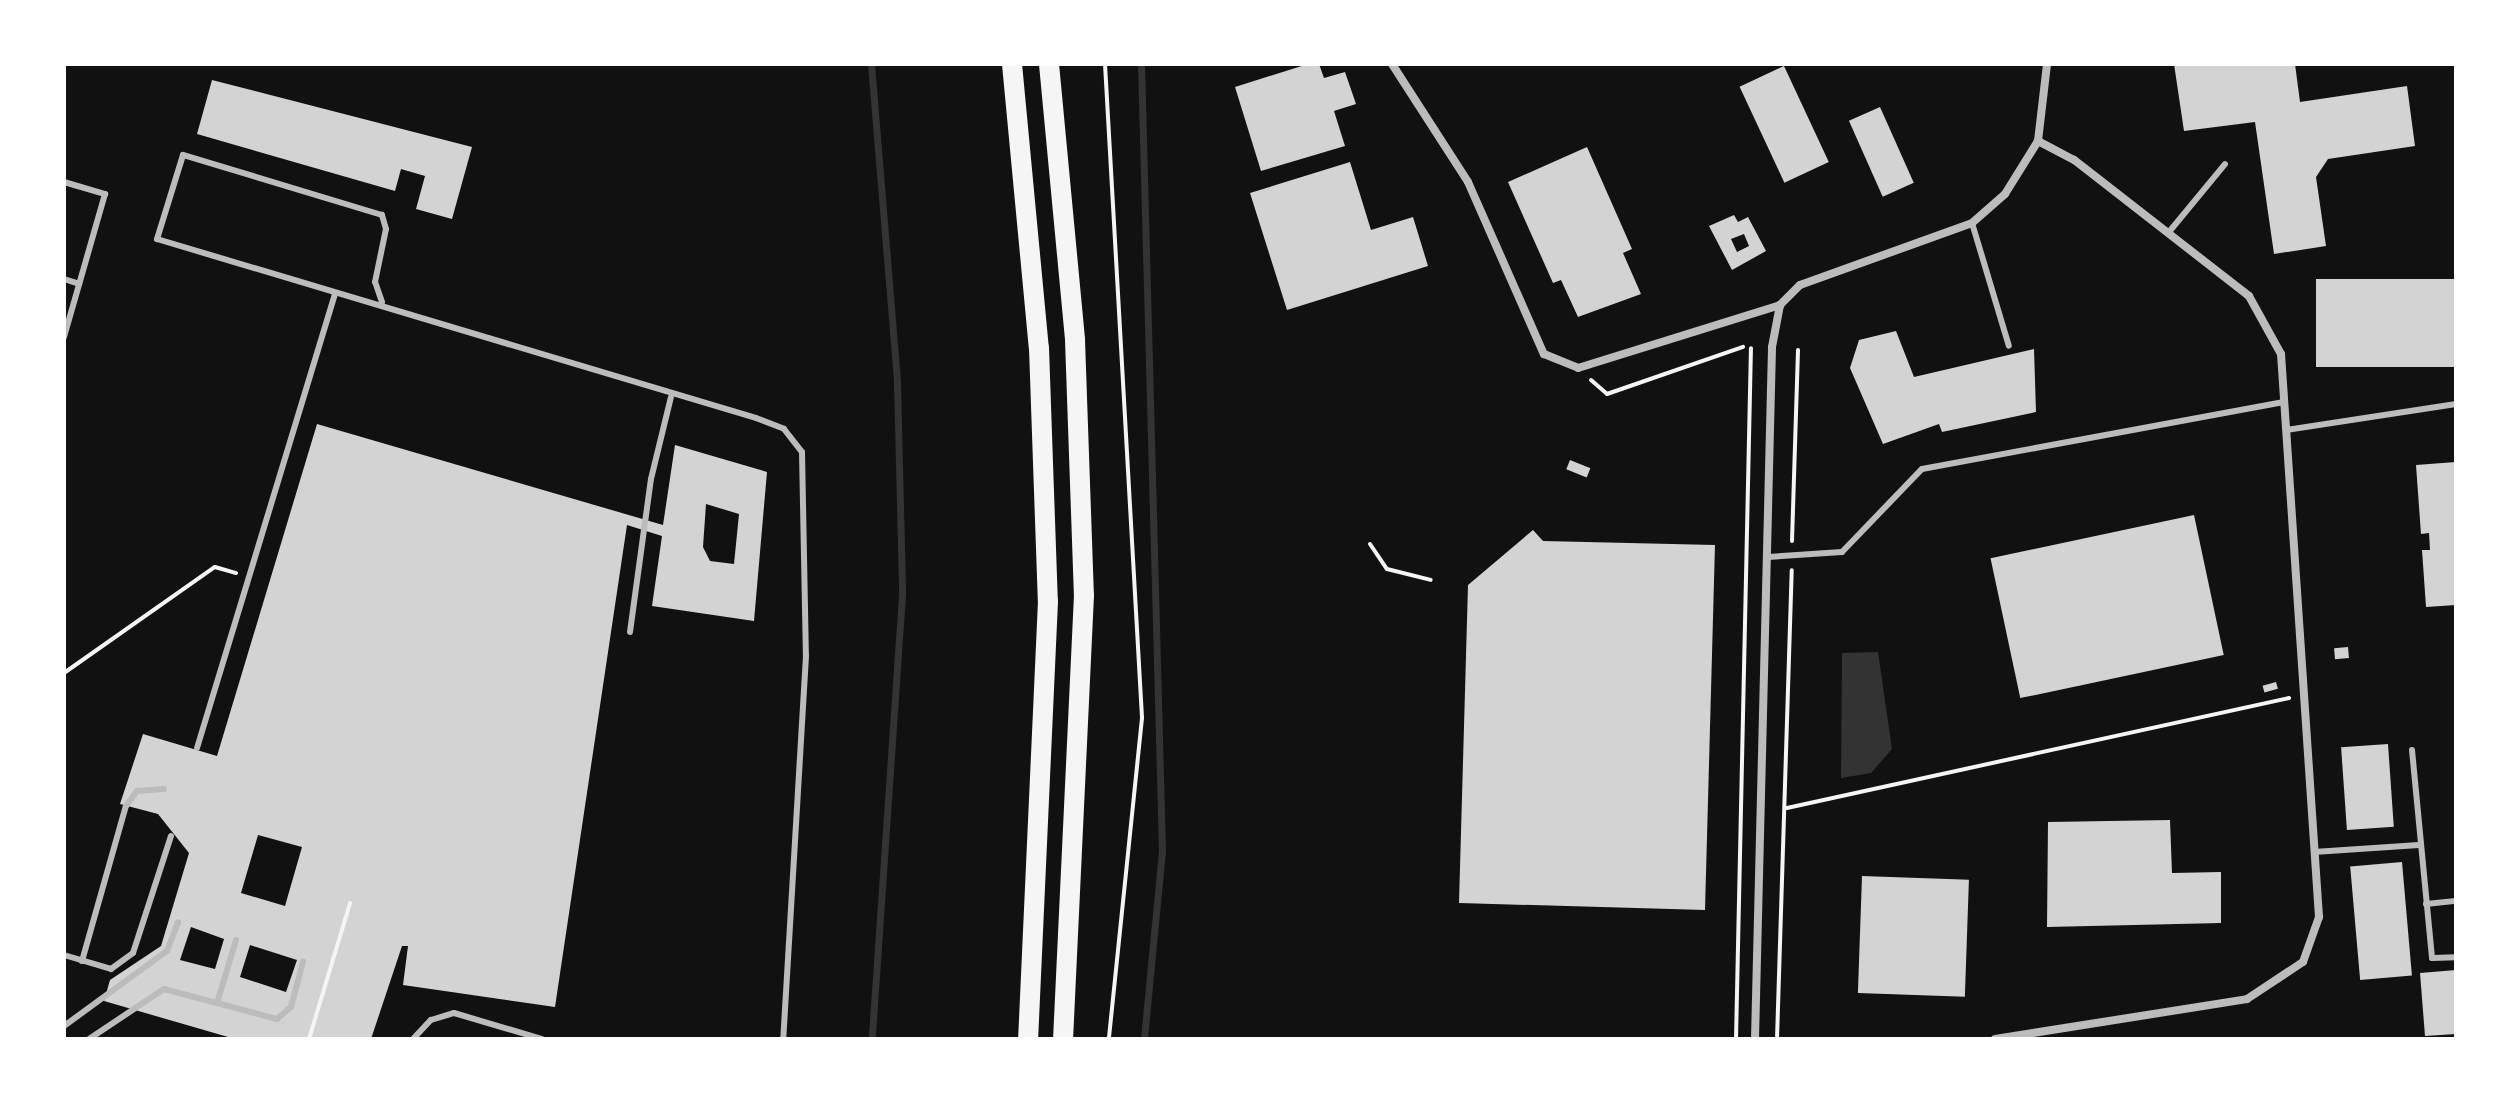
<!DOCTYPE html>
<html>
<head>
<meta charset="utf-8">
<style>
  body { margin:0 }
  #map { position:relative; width:2520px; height:1103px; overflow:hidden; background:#111; font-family:"Playfair Display",serif }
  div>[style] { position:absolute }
  .water>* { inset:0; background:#333 }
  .stream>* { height:7px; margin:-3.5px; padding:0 3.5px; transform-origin:3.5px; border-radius:3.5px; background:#333 }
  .building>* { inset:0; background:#d3d3d3; transform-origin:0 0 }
  .path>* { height:4px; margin:-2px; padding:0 2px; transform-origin:2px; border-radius:2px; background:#f5f5f5 }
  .service>* { height:6px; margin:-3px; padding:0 3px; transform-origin:3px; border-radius:3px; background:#bcbcbc }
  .minor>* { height:8px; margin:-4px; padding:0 4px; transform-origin:4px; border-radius:4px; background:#bcbcbc }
  .primary>* { height:20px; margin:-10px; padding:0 10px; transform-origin:10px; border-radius:10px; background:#f5f5f5 }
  span { translate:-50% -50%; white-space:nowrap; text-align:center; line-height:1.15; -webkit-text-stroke:7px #fff; paint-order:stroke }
  .frame { position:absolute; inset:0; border:66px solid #fff; pointer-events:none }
</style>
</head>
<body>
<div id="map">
  <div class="water">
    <i style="clip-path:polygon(1878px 652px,1892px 749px,1871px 773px,1841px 778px,1842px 653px)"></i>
  </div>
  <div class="stream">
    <i style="left:871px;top:64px;width:320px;rotate:85.3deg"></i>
    <i style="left:897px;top:383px;width:212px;rotate:88.6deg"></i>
    <i style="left:902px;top:595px;width:445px;rotate:93.9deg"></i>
    <i style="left:1141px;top:64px;width:787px;rotate:88.47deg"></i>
    <i style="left:1162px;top:851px;width:189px;rotate:95.5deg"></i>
  </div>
  <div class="building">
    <i style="clip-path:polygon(1308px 64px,1319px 64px,1324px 78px,1345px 72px,1356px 104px,1334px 111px,1345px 146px,1261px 171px,1235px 87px)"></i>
    <i style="clip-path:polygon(2174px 64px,2295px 64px,2300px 102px,2407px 86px,2415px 146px,2328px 159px,2316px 177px,2326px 246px,2274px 254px,2255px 122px,2184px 131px)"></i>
    <i style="left:1784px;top:66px;width:106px;height:49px;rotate:65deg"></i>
    <i style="clip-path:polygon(212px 80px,472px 147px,452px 219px,416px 209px,425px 176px,401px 169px,395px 191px,197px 134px)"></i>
    <i style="left:1880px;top:107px;width:83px;height:34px;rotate:66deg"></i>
    <i style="clip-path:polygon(1587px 147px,1632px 249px,1623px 253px,1641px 294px,1578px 317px,1561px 280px,1553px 283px,1508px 182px)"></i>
    <i style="clip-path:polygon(1350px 162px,1371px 230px,1413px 217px,1428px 266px,1287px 310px,1250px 193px)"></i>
    <i style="clip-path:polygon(evenodd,1734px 215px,1738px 222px,1748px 217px,1766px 251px,1732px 270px,1709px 226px,1734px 215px,1744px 234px,1749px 246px,1737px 252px,1731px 239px,1744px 234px)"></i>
    <i style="left:2456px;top:279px;width:88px;height:140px;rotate:90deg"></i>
    <i style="clip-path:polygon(1896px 331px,1914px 377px,2034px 349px,2036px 412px,1942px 432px,1939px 424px,1883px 444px,1850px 368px,1859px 340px)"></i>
    <i style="clip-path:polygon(evenodd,317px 424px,663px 525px,675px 445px,767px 472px,754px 621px,652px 606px,662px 536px,627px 525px,555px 1007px,403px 985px,408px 946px,402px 946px,371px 1039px,235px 1039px,104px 1001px,110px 980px,161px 946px,189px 853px,158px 814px,120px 804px,143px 734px,217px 756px,317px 424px,706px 504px,739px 514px,734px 564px,710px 561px,703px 547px,706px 504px,317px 424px,258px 835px,302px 847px,285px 906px,241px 893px,258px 835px,317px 424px,191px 927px,224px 939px,215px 969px,180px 960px,191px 927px,317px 424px,250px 945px,297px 960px,286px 992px,240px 977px,250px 945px)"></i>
    <i style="left:1570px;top:460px;width:22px;height:10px;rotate:22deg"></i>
    <i style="clip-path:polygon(2456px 462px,2456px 605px,2426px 607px,2422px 550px,2430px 550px,2429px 533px,2421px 534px,2416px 465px)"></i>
    <i style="left:2194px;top:515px;width:143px;height:208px;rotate:78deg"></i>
    <i style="clip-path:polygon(1533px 530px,1543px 541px,1715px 545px,1705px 910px,1459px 903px,1468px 585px)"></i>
    <i style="left:2348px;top:647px;width:11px;height:14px;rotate:85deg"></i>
    <i style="left:2276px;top:682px;width:7px;height:14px;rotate:74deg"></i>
    <i style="left:2388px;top:744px;width:83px;height:47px;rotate:86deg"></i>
    <i style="clip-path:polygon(2170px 820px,2172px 873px,2221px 872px,2221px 923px,2047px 927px,2048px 822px)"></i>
    <i style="left:2402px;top:862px;width:114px;height:52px;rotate:85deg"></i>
    <i style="left:1862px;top:876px;width:107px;height:117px;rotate:2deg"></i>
    <i style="clip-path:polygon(2456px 970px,2456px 1034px,2425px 1036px,2420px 973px)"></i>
  </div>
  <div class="path">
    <i style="left:1105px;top:64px;width:655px;rotate:86.76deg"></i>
    <i style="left:1142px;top:718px;width:323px;rotate:95.9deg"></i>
    <i style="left:1591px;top:380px;width:21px;rotate:41deg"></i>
    <i style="left:1607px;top:394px;width:144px;rotate:-19.1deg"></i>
    <i style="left:1792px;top:541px;width:191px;rotate:-88.2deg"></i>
    <i style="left:1370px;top:544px;width:30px;rotate:56deg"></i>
    <i style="left:1387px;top:569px;width:45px;rotate:14deg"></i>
    <i style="left:64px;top:673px;width:184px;rotate:-35.1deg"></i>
    <i style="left:215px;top:567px;width:22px;rotate:16deg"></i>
    <i style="left:1787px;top:808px;width:514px;rotate:-12.36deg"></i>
    <i style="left:309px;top:1039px;width:142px;rotate:-73.2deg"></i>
    <i style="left:1736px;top:1039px;width:691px;rotate:-88.76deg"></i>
    <i style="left:1777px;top:1039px;width:469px;rotate:-88.2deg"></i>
  </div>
  <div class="service">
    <i style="left:64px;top:182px;width:43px;rotate:16.3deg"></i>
    <i style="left:105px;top:194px;width:149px;rotate:106deg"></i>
    <i style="left:1972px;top:223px;width:128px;rotate:73.3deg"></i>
    <i style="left:2169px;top:232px;width:88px;rotate:-50.5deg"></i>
    <i style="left:64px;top:279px;width:16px;rotate:18deg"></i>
    <i style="left:382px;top:302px;width:21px;rotate:-109deg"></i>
    <i style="left:375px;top:282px;width:54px;rotate:-78.3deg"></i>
    <i style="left:386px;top:229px;width:15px;rotate:-106deg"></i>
    <i style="left:382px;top:215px;width:208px;rotate:-163.2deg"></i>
    <i style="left:183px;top:155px;width:88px;rotate:107.2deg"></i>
    <i style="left:157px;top:239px;width:625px;rotate:16.64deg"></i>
    <i style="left:756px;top:418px;width:30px;rotate:21deg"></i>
    <i style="left:784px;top:429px;width:29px;rotate:52deg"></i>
    <i style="left:802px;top:452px;width:204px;rotate:88.9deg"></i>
    <i style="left:806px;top:656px;width:384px;rotate:93.4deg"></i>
    <i style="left:2286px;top:430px;width:172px;rotate:-8.7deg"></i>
    <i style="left:1768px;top:557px;width:74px;rotate:-3.9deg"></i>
    <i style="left:1842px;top:552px;width:115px;rotate:-46.1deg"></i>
    <i style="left:1922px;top:469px;width:368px;rotate:-10.5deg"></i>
    <i style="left:630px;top:632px;width:154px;rotate:-82.2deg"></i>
    <i style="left:651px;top:479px;width:84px;rotate:-76.3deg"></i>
    <i style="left:197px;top:748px;width:475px;rotate:-73.1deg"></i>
    <i style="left:2412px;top:750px;width:209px;rotate:84.5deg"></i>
    <i style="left:2432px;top:958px;width:24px;rotate:-2deg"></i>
    <i style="left:2314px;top:852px;width:105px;rotate:-3.8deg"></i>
    <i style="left:2426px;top:904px;width:30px;rotate:-6deg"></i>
    <i style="left:64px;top:955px;width:49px;rotate:16.6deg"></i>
    <i style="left:111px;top:969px;width:27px;rotate:-36deg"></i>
    <i style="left:133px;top:953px;width:123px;rotate:-72deg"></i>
    <i style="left:82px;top:961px;width:161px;rotate:-74.2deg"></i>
    <i style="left:126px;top:806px;width:19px;rotate:-54deg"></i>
    <i style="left:137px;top:791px;width:27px;rotate:-4deg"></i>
    <i style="left:217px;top:1003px;width:66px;rotate:-73.2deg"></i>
    <i style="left:64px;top:1026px;width:127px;rotate:-36.1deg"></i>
    <i style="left:167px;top:951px;width:31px;rotate:-69deg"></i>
    <i style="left:89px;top:1039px;width:90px;rotate:-33.7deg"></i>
    <i style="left:164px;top:989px;width:117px;rotate:14.9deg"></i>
    <i style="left:277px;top:1019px;width:18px;rotate:-41deg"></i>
    <i style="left:291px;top:1007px;width:47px;rotate:-75.1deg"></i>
    <i style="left:413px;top:1039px;width:26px;rotate:-47deg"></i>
    <i style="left:431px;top:1020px;width:24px;rotate:-17deg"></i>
    <i style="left:454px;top:1013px;width:92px;rotate:16.5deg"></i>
  </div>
  <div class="minor">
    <i style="left:1392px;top:64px;width:140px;rotate:57.2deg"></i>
    <i style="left:1468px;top:182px;width:188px;rotate:66.2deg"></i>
    <i style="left:1544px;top:354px;width:37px;rotate:22deg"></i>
    <i style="left:1578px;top:368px;width:212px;rotate:-17.3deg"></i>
    <i style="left:1755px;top:1039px;width:692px;rotate:-88.59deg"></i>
    <i style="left:1772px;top:347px;width:43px;rotate:-79.2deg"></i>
    <i style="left:1780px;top:305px;width:28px;rotate:-45deg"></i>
    <i style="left:1800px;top:285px;width:183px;rotate:-19.8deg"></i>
    <i style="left:1972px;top:223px;width:44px;rotate:-41.3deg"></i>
    <i style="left:2005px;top:194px;width:62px;rotate:-58.1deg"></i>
    <i style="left:2038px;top:141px;width:78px;rotate:-83.3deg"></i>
    <i style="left:1995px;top:1039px;width:255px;rotate:-9deg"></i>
    <i style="left:2247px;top:999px;width:67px;rotate:-33.5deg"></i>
    <i style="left:2303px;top:962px;width:48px;rotate:-70.4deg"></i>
    <i style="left:2319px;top:917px;width:564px;rotate:-93.86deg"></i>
    <i style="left:2281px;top:354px;width:66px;rotate:-118.9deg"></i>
    <i style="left:2249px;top:296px;width:222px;rotate:-142.1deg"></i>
    <i style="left:2074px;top:160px;width:41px;rotate:-152.2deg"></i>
  </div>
  <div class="primary">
    <i style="left:1012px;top:64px;width:285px;rotate:84.6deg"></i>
    <i style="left:1039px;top:348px;width:253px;rotate:88deg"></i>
    <i style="left:1048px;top:601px;width:438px;rotate:92.6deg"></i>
    <i style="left:1049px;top:64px;width:277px;rotate:84.6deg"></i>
    <i style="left:1075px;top:340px;width:255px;rotate:88deg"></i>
    <i style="left:1084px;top:595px;width:444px;rotate:92.7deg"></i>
  </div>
  <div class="frame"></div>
</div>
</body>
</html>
